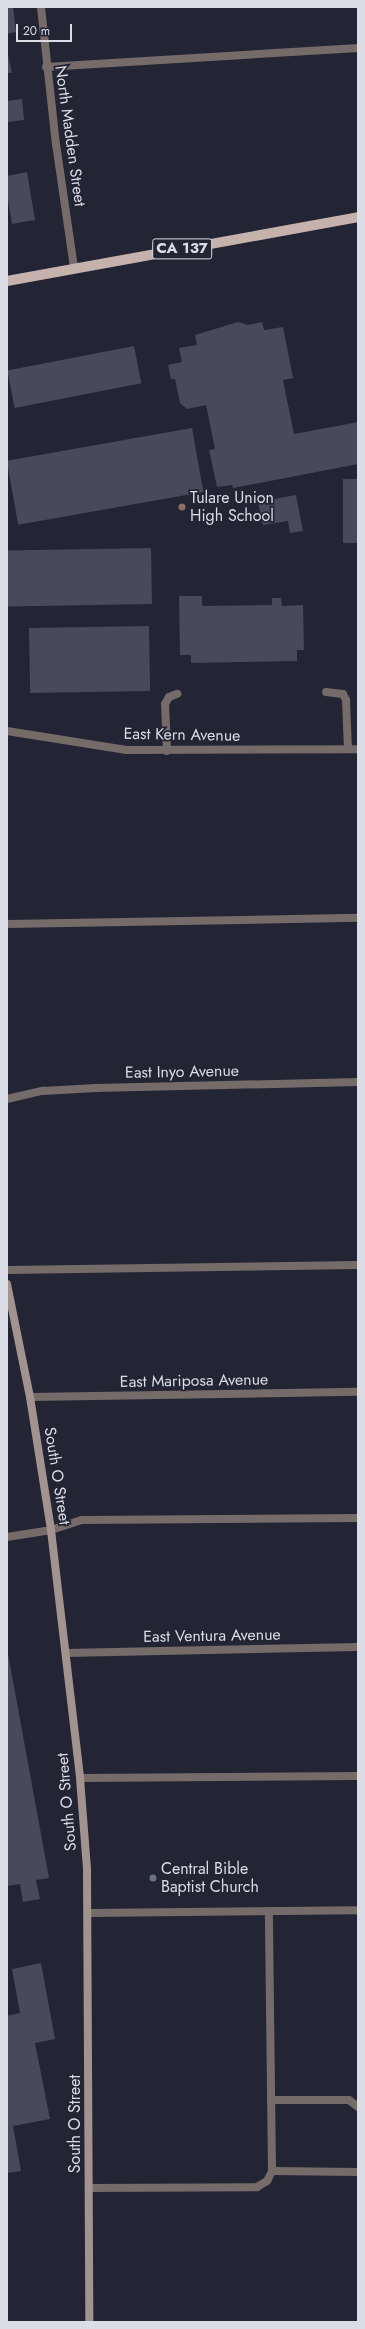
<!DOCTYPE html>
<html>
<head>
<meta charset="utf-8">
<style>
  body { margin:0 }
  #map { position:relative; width:365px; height:2329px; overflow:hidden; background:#232434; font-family:Jost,sans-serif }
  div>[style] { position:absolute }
  .building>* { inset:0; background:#484a5c; transform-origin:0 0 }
  .lane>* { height:8px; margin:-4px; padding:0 4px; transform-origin:4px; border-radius:4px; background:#756b69 }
  .street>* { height:8px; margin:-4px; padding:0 4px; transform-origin:4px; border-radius:4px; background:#756b69 }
  .secondary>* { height:8px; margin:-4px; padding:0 4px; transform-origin:4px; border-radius:4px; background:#a3938f }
  .primary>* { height:10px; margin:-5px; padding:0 5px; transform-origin:5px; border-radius:5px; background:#c6b2ac }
  .dots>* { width:11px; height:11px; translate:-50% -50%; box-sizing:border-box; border:2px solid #232434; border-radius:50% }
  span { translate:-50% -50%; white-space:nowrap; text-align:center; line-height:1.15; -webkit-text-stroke:3.5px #232434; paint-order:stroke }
  .shield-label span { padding:1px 3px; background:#232434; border:1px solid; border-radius:3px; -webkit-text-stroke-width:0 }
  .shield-label { font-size:15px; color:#dadce6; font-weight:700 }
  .street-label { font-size:16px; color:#dadce6 }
  .poi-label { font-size:16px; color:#dadce6 }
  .left { translate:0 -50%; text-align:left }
  .frame { position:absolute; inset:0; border:8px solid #dadce6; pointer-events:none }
  .scale { position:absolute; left:16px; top:24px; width:56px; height:18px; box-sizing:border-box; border:2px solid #dadce6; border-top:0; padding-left:5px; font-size:12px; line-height:14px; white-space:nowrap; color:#dadce6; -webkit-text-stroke:3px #232434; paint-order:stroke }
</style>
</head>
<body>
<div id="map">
  <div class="building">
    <i style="clip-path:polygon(13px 7px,16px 32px,7px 34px,7px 8px)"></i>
    <i style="clip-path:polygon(7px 51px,12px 73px,7px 73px)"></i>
    <i style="clip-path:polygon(22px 99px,24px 120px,7px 122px,7px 101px)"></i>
    <i style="clip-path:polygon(27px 172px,35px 220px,12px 224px,7px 194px,7px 176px)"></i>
    <i style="clip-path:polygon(238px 322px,248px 325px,262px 322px,264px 330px,283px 327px,293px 378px,283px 380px,294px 434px,358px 422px,358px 464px,233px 488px,232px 485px,217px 487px,209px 450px,215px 449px,206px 405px,187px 409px,180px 403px,175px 379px,171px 379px,168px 365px,182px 362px,179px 348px,197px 345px,195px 335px)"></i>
    <i style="left:134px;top:346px;width:38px;height:129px;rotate:79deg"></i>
    <i style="left:192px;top:428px;width:65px;height:188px;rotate:80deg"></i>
    <i style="left:343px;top:479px;width:15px;height:64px"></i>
    <i style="clip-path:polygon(296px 495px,303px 531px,290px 533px,288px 521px,263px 525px,258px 502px)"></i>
    <i style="left:151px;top:548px;width:56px;height:144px;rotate:89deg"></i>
    <i style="clip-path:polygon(179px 596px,202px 596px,202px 606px,272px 605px,272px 598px,281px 598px,282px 606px,303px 605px,304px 650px,297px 650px,297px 661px,191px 663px,191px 655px,180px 655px)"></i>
    <i style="left:149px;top:626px;width:65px;height:120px;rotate:89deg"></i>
    <i style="clip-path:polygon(7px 1648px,49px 1878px,36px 1880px,40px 1899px,23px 1902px,20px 1884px,7px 1886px)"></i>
    <i style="clip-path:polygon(41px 1963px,55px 2039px,35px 2043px,50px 2119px,13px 2126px,21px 2171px,7px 2173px,7px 2016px,20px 2013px,12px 1969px)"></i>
  </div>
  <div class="lane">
    <i style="left:46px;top:67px;width:313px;rotate:-3.5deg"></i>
    <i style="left:326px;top:692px;width:17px;rotate:7deg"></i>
    <i style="left:343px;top:694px;width:7px;rotate:63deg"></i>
    <i style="left:346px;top:700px;width:49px;rotate:87.7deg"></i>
    <i style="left:167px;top:751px;width:47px;rotate:-92.4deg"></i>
    <i style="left:165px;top:704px;width:8px;rotate:-60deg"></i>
    <i style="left:169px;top:697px;width:9px;rotate:-21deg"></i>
    <i style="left:7px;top:924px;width:351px;rotate:-1deg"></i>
    <i style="left:7px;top:1270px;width:351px;rotate:-0.8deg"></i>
    <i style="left:51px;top:1530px;width:33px;rotate:-18deg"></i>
    <i style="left:82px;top:1520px;width:276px;rotate:-0.4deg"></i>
    <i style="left:80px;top:1778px;width:278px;rotate:-0.4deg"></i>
    <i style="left:271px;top:2100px;width:78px"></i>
    <i style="left:349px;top:2100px;width:11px;rotate:38deg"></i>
    <i style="left:272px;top:2171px;width:86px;rotate:0.7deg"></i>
    <i style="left:89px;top:2188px;width:168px;rotate:-0.3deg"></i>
    <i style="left:257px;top:2187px;width:12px;rotate:-31deg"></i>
    <i style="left:267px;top:2181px;width:11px;rotate:-63deg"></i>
    <i style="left:272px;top:2171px;width:260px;rotate:-90.7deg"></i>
  </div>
  <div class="street">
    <i style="left:41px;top:7px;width:138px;rotate:83.8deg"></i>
    <i style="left:56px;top:144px;width:125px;rotate:81.7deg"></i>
    <i style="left:7px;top:731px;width:121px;rotate:9deg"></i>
    <i style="left:127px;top:750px;width:231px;rotate:-0.2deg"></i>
    <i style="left:7px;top:1099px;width:37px;rotate:-13deg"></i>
    <i style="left:43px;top:1091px;width:53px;rotate:-3.2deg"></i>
    <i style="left:96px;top:1088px;width:262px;rotate:-1.3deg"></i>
    <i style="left:30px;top:1397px;width:328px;rotate:-0.9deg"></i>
    <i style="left:7px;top:1537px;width:45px;rotate:-9deg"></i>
    <i style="left:66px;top:1653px;width:292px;rotate:-1.2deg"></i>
    <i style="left:89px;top:1913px;width:269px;rotate:-0.6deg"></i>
  </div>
  <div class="secondary">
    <i style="left:7px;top:1284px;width:115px;rotate:78.5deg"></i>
    <i style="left:30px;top:1397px;width:135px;rotate:81deg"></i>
    <i style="left:51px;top:1530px;width:250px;rotate:83.3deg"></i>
    <i style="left:80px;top:1778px;width:92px;rotate:85.6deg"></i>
    <i style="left:87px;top:1870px;width:452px;rotate:89.7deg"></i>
  </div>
  <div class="primary">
    <i style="left:7px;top:281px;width:357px;rotate:-10.3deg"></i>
  </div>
  <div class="dots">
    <i style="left:182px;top:507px;background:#8d6e63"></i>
    <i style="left:153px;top:1878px;background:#6b7280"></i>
  </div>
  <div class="shield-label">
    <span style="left:182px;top:249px">CA 137</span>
  </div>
  <div class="street-label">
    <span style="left:70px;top:136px;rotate:82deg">North Madden Street</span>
    <span style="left:182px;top:735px;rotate:1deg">East Kern Avenue</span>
    <span style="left:182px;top:1072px;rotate:-1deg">East Inyo Avenue</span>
    <span style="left:194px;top:1381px;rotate:-1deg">East Mariposa Avenue</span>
    <span style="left:57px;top:1476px;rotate:81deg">South O Street</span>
    <span style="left:212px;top:1636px;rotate:-1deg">East Ventura Avenue</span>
    <span style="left:67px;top:1802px;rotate:-95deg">South O Street</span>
    <span style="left:75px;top:2124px;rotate:-90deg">South O Street</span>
  </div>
  <div class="poi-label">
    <span class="left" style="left:190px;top:507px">Tulare Union<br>High School</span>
    <span class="left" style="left:161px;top:1878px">Central Bible<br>Baptist Church</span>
  </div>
  <div class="frame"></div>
  <div class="scale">20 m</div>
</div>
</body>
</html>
